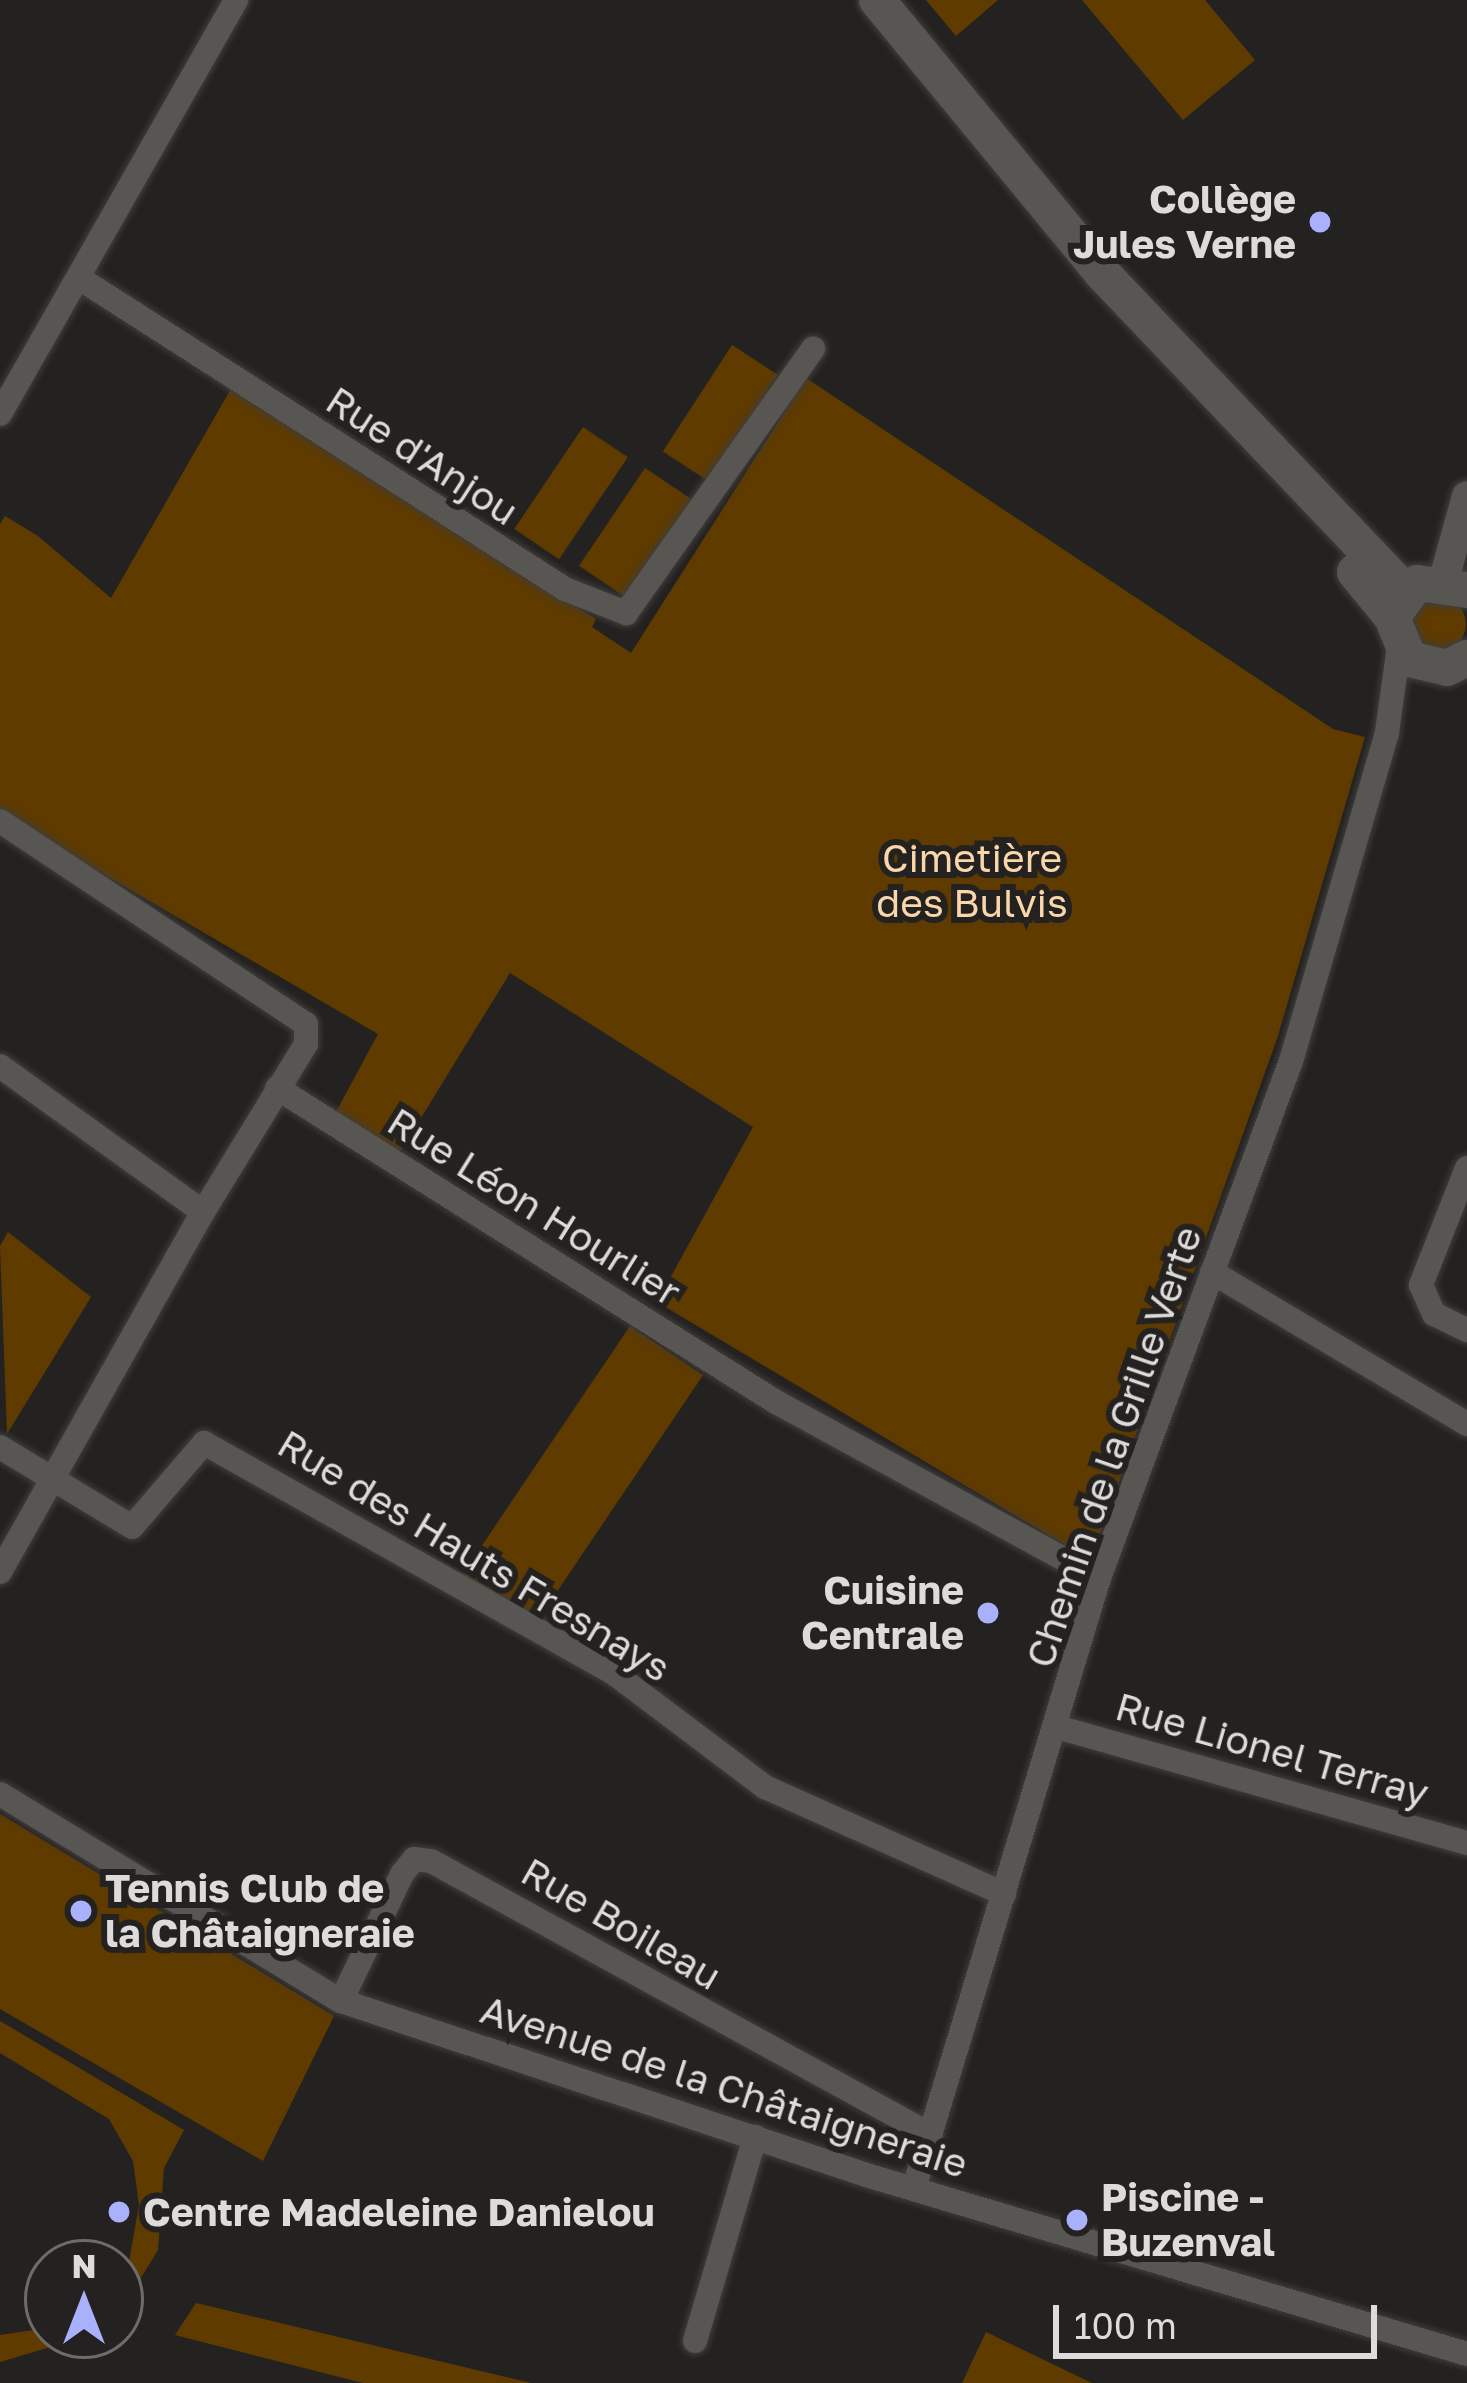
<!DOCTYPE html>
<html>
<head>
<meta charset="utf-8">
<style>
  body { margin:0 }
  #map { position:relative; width:1467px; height:2383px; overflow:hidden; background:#242220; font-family:"Golos Text",sans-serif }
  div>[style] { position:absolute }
  .green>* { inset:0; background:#5f3b00; transform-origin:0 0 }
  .round { border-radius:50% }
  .roads { filter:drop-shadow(0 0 3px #3f3e3c) drop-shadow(0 0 3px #3f3e3c) }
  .minor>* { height:24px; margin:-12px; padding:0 12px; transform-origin:12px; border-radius:12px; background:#585653 }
  .tertiary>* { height:30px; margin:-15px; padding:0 15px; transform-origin:15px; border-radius:15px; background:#585653 }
  .secondary>* { height:36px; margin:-18px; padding:0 18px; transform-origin:18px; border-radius:18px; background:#585653 }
  .dots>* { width:33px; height:33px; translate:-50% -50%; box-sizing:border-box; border:6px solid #242220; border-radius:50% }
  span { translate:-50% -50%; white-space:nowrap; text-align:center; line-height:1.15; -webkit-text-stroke:12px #242220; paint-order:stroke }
  .poi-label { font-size:39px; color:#dddcda; font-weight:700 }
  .right { translate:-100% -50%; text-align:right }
  .left { translate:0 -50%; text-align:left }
  .street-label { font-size:39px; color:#dddcda }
  .park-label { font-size:39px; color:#fad6aa }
  .north { position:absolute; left:24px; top:2239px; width:120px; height:120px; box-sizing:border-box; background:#242220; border:3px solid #6e6c6a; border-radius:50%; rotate:0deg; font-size:33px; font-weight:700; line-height:48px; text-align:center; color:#dddcda }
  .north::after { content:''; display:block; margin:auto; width:42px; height:54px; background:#a9b0fc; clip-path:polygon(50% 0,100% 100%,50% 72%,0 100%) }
  .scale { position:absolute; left:1053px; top:2305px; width:324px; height:54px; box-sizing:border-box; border:6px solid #dddcda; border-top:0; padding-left:15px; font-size:36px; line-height:42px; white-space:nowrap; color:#dddcda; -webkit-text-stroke:9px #242220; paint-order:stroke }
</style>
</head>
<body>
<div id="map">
  <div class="green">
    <i style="clip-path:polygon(926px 0,998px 0,956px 36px)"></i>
    <i style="clip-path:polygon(1082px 0,1205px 0,1255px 60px,1183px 120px)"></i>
    <i style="left:732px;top:345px;width:55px;height:127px;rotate:33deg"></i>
    <i style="clip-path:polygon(806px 378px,1333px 729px,1365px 737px,1278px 1036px,1095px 1549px,1077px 1552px,657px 1302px,753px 1127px,510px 973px,400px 1152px,336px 1112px,378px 1034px,0 814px,0 524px,5px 516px,38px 536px,111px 598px,232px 387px,596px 619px,592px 627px,631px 653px)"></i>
    <i style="left:583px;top:427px;width:54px;height:123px;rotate:34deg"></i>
    <i style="left:645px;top:468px;width:57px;height:118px;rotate:34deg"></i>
    <i class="round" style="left:1412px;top:597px;width:54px;height:54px"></i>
    <i style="clip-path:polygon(8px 1232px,91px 1297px,7px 1434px,0 1246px)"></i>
    <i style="left:630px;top:1326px;width:88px;height:300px;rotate:34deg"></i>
    <i style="clip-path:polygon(0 1814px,334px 2016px,263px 2161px,0 2009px)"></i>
    <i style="clip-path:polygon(0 2021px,184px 2130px,164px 2168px,158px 2250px,120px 2312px,139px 2205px,133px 2161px,109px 2119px,0 2053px)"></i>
    <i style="clip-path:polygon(196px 2303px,531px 2383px,363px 2383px,175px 2335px)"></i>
    <i style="clip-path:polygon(48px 2328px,91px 2335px,0 2362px,0 2335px)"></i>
    <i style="clip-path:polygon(986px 2332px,1092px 2383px,962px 2383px)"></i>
  </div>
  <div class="roads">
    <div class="minor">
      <i style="left:79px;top:278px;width:577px;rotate:32.62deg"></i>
      <i style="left:565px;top:589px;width:66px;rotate:21.5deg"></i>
      <i style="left:626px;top:613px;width:324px;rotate:-54.7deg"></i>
      <i style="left:0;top:414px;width:477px;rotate:-60.3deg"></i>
      <i style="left:0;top:821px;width:367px;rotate:33.6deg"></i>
      <i style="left:306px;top:1024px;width:20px;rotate:90deg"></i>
      <i style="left:306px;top:1044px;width:197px;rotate:121.5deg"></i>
      <i style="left:203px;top:1212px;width:250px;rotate:-144.3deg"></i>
      <i style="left:277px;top:1088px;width:590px;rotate:32.18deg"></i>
      <i style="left:776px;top:1402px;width:368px;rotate:28.6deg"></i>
      <i style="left:1467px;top:1168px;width:126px;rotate:111.5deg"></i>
      <i style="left:1421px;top:1285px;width:32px;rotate:66deg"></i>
      <i style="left:1434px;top:1314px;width:37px;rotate:26deg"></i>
      <i style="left:1212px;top:1272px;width:297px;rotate:30.8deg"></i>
      <i style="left:0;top:1447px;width:154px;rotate:31.2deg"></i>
      <i style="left:132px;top:1527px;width:111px;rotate:-49.4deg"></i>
      <i style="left:204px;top:1443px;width:467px;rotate:29.3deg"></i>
      <i style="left:611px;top:1671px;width:193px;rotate:37deg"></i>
      <i style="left:765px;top:1787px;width:262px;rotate:24.1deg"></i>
      <i style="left:0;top:1572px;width:413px;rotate:-60.6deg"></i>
      <i style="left:1057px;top:1727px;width:426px;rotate:15.8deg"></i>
      <i style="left:0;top:1794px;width:399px;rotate:31.3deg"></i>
      <i style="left:341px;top:2001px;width:560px;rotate:18.31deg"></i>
      <i style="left:873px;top:2177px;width:620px;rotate:16.59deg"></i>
      <i style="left:341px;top:2001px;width:141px;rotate:-64.3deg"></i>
      <i style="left:402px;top:1874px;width:19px;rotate:-51deg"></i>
      <i style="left:414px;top:1859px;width:17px;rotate:7deg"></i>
      <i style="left:431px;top:1861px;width:570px;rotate:28.72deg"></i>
      <i style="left:914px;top:2188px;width:637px;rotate:-73.13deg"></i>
      <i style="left:1099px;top:1578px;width:552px;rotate:-69.63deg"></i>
      <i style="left:1291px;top:1061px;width:343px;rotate:-73.7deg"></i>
      <i style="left:1387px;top:732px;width:86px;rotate:-82deg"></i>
      <i style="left:695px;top:2341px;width:213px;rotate:-73.6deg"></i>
    </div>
    <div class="tertiary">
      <i style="left:1444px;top:579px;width:86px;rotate:-74.5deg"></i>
    </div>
    <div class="secondary">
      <i style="left:877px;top:0;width:354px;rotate:50.5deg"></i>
      <i style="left:1102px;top:273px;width:439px;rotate:46.4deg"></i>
      <i style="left:1355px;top:572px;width:58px;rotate:50.6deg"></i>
      <i style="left:1467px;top:590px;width:50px;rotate:-172deg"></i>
      <i style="left:1417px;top:583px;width:42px;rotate:126.3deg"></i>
      <i style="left:1392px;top:617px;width:45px;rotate:68deg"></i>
      <i style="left:1409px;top:659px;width:39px;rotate:13deg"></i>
      <i style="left:1447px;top:668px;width:22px;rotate:-27deg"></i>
    </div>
  </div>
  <div class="dots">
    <i style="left:1320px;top:222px;background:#a9b0fc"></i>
    <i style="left:988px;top:1613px;background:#a9b0fc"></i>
    <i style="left:81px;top:1911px;background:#a9b0fc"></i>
    <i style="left:119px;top:2212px;background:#a9b0fc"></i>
    <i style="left:1077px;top:2220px;background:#a9b0fc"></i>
  </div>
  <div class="poi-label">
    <span class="right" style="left:1296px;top:222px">Collège<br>Jules Verne</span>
    <span class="right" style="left:964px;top:1613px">Cuisine<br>Centrale</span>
    <span class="left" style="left:105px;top:1911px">Tennis Club de<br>la Châtaigneraie</span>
    <span class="left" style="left:1101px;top:2220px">Piscine -<br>Buzenval</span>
    <span class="left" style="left:143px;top:2212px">Centre Madeleine Danielou</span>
  </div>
  <div class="street-label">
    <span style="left:422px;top:456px;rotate:33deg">Rue d'Anjou</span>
    <span style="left:534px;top:1207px;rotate:32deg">Rue Léon Hourlier</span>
    <span style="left:1114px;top:1447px;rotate:-71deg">Chemin de la Grille Verte</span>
    <span style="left:474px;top:1556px;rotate:31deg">Rue des Hauts Fresnays</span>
    <span style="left:1272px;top:1750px;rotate:16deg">Rue Lionel Terray</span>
    <span style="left:621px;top:1924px;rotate:30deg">Rue Boileau</span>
    <span style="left:724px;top:2087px;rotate:18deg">Avenue de la Châtaigneraie</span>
  </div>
  <div class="park-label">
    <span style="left:972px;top:881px">Cimetière<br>des Bulvis</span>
  </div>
  <div class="north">N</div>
  <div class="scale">100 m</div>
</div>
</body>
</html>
